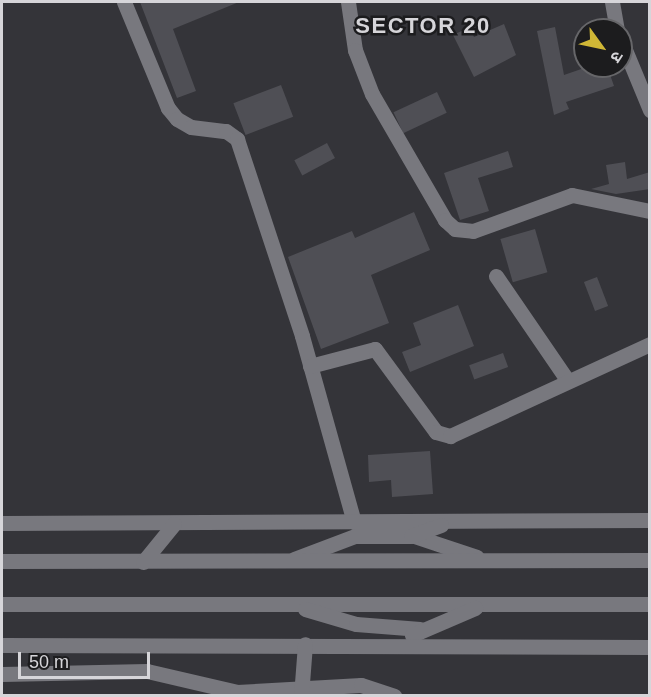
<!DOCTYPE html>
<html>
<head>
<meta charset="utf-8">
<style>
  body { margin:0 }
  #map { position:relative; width:651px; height:697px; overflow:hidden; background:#343439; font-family:Arial,"Noto Sans Devanagari",sans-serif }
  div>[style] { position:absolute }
  .building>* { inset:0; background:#4f4f55; transform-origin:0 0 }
  .minor>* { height:15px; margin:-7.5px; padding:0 7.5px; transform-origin:7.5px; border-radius:7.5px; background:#78787e }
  span { translate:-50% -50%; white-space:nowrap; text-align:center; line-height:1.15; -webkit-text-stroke:5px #1c1c1e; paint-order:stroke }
  .district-label { font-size:22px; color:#d6d5d9; font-weight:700; letter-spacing:1.5px }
  .frame { position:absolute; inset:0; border:3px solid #d6d5d9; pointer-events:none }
  .north { position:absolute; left:573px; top:18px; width:60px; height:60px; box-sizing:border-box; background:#1c1c1e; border:2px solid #666669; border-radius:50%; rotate:123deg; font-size:16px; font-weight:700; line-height:24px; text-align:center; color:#d6d5d9 }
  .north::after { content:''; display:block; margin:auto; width:21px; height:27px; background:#d0b736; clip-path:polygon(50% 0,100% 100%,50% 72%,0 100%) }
  .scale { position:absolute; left:18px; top:652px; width:132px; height:27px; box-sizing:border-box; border:3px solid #d6d5d9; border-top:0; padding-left:8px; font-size:18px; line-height:21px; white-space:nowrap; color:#d6d5d9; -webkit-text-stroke:4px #1c1c1e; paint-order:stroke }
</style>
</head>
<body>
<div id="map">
  <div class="building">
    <i style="clip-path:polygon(140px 2px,239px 2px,173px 29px,196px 91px,177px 98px)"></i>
    <i style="clip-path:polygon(504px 24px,516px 55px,474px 77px,453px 35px,470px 27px,474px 37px)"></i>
    <i style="clip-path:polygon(555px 27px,564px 75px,590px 66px,607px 66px,614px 86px,566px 102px,569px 109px,554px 115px,537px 31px)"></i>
    <i style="left:281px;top:85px;width:34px;height:51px;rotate:69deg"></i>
    <i style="left:437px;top:92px;width:23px;height:48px;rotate:65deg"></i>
    <i style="left:327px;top:143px;width:17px;height:37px;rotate:62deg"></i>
    <i style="clip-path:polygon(508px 151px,513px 167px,478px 178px,489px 211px,460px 220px,444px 173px)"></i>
    <i style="clip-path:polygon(625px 162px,627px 179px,650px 172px,650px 189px,616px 194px,591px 189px,609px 184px,606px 165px)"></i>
    <i style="clip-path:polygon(414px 212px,430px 250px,371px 275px,389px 323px,321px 349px,288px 257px,352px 231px,355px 238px)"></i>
    <i style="left:535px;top:229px;width:45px;height:36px;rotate:74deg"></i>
    <i style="left:597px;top:277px;width:31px;height:14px;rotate:69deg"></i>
    <i style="clip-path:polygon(458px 305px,474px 346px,410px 372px,402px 352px,421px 345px,413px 323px)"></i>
    <i style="left:503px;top:353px;width:15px;height:36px;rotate:70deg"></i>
    <i style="clip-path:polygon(430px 451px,433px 494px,392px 497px,391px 480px,369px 482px,368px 455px)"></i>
  </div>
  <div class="minor">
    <i style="left:124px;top:2px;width:115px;rotate:67.5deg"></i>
    <i style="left:168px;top:108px;width:14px;rotate:51deg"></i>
    <i style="left:177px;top:119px;width:16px;rotate:30deg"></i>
    <i style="left:191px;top:127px;width:35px;rotate:7deg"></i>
    <i style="left:226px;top:131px;width:14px;rotate:36deg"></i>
    <i style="left:237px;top:139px;width:207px;rotate:71.7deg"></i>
    <i style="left:302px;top:336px;width:193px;rotate:74.4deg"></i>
    <i style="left:348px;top:2px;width:49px;rotate:81.7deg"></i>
    <i style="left:355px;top:50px;width:47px;rotate:68.9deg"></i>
    <i style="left:372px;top:94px;width:146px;rotate:59.9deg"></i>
    <i style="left:445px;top:220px;width:13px;rotate:42deg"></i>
    <i style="left:455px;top:229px;width:18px;rotate:6deg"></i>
    <i style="left:473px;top:231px;width:105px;rotate:-20deg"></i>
    <i style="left:572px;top:195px;width:80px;rotate:11.6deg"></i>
    <i style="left:612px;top:2px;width:28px;rotate:80deg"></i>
    <i style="left:621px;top:40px;width:76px;rotate:67.5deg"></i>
    <i style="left:496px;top:276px;width:127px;rotate:55.6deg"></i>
    <i style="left:310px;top:366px;width:67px;rotate:-14.7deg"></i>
    <i style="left:375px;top:349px;width:103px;rotate:53.7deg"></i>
    <i style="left:436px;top:432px;width:15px;rotate:16deg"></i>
    <i style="left:450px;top:436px;width:220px;rotate:-24.7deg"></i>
    <i style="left:2px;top:523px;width:648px;rotate:-0.27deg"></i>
    <i style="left:414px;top:536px;width:66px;rotate:18.4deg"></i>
    <i style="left:294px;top:559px;width:65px;rotate:-20.7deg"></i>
    <i style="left:355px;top:536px;width:56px"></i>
    <i style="left:411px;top:536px;width:32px;rotate:-20deg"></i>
    <i style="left:2px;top:561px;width:648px;rotate:-0.09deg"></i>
    <i style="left:143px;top:562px;width:49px;rotate:-50.8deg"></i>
    <i style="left:2px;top:604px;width:648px"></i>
    <i style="left:305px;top:609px;width:53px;rotate:16.4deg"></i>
    <i style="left:356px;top:624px;width:64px;rotate:4.5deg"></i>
    <i style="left:412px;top:635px;width:69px;rotate:-23.2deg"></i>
    <i style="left:2px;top:645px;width:648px;rotate:0.18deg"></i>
    <i style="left:2px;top:674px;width:145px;rotate:-1.2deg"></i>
    <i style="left:147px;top:671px;width:92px;rotate:13.1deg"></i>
    <i style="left:237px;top:692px;width:124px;rotate:-3.2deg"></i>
    <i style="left:361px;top:685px;width:35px;rotate:18deg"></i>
    <i style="left:301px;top:696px;width:52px;rotate:-85.6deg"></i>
  </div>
  <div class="district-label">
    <span style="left:423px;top:26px">SECTOR 20</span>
  </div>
  <div class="frame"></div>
  <div class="north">उ</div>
  <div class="scale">50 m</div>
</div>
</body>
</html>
